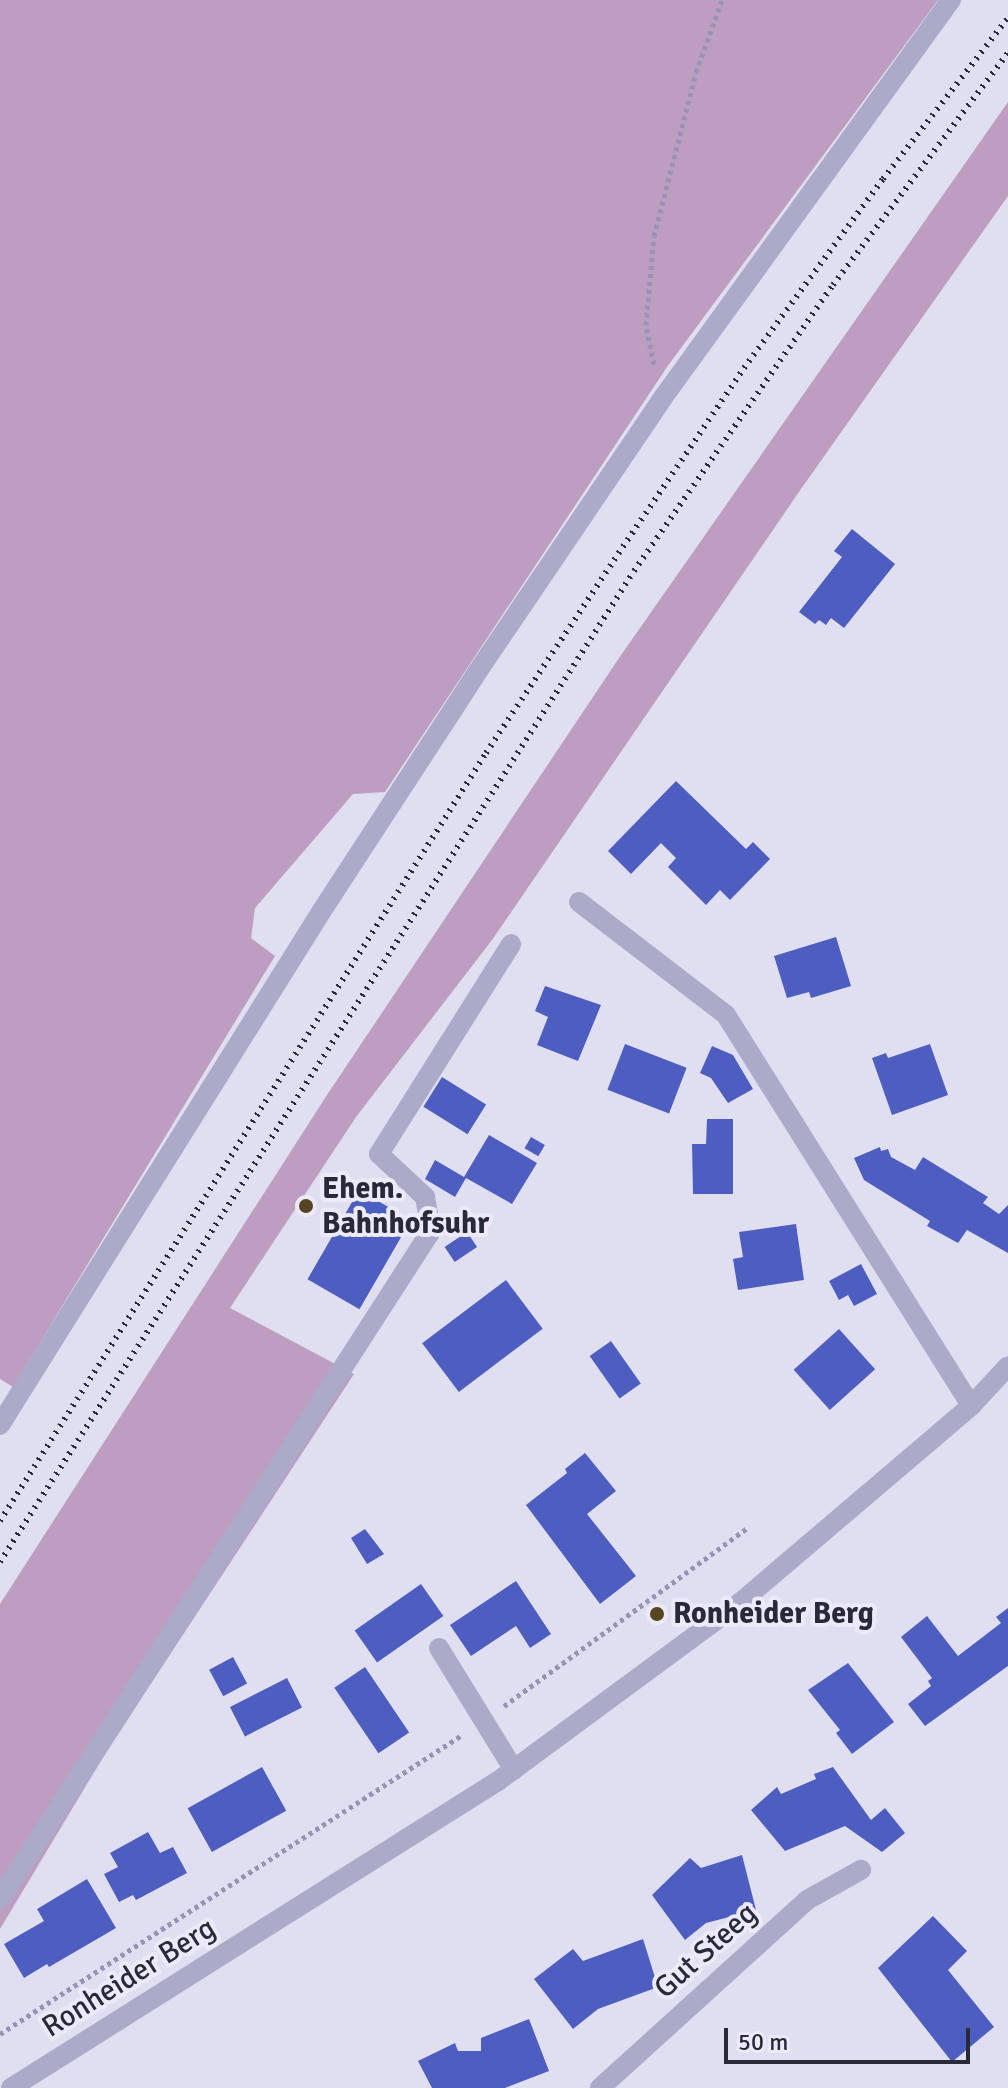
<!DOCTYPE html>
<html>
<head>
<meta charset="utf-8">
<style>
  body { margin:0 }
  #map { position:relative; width:1008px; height:2088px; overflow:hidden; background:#e0def1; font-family:Signika,sans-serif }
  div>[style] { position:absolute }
  .green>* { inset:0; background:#be9ec0 }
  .building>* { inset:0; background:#4d5ec0; transform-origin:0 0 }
  .path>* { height:5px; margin-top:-2.5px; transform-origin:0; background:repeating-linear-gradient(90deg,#9694b5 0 4px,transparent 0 8px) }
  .minor>* { height:20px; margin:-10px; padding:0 10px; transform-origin:10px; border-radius:10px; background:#acaac9 }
  .rail>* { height:6px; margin-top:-3px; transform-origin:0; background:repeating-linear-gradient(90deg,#292a37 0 2px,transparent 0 8px) }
  .dots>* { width:22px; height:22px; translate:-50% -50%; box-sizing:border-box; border:4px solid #eceaf9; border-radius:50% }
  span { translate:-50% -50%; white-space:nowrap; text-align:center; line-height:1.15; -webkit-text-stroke:8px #eceaf9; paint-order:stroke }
  .poi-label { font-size:30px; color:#292a37; font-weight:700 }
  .left { translate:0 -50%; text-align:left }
  .street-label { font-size:30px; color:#292a37 }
  .scale { position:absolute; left:724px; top:2028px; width:246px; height:36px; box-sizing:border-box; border:4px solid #292a37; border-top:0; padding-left:10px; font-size:24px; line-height:28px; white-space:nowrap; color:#292a37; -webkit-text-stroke:6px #eceaf9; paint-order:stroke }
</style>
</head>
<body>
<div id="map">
  <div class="green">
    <i style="clip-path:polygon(0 0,938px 0,667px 367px,385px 792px,353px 794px,255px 908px,251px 938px,275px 956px,13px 1387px,0 1379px)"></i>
    <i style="clip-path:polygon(1008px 102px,1008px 196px,801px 489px,492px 940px,356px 1117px,230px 1308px,354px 1374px,108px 1749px,0 1929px,0 1604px,327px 1095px,619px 658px)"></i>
  </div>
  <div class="building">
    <i style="clip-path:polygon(852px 529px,895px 564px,844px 628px,831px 618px,826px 625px,819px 620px,815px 624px,799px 612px,842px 557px,834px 551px)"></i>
    <i style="clip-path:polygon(676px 781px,746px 849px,753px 842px,770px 859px,730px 900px,720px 890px,706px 905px,668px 867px,676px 858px,661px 843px,631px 874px,608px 851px)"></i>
    <i style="clip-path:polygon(836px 937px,851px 986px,811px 998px,809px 992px,787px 998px,774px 956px)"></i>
    <i style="clip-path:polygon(545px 986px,601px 1005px,578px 1061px,537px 1045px,548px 1017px,535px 1011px)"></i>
    <i style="left:625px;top:1044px;width:66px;height:49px;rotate:21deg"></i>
    <i style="clip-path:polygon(930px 1044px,948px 1095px,892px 1115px,872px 1058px,886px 1053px,888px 1058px)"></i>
    <i style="clip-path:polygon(712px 1046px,733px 1055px,753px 1089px,728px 1103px,711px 1078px,700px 1073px)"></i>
    <i style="left:442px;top:1077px;width:52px;height:35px;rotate:32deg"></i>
    <i style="clip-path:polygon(707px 1119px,733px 1119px,733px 1194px,693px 1194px,692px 1144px,706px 1144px)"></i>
    <i style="clip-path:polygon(489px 1135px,537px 1163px,512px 1204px,466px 1178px,455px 1197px,425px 1179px,435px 1160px,464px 1177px)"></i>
    <i style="left:531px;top:1137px;width:16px;height:13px;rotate:30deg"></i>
    <i style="clip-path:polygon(880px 1147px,881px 1151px,888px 1149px,891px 1157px,915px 1170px,923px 1157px,988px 1197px,983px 1203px,999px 1214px,1008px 1205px,1008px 1253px,967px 1230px,958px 1243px,927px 1226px,930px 1221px,864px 1180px,854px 1158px)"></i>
    <i style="left:359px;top:1190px;width:60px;height:103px;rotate:30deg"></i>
    <i style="clip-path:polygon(796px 1224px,804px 1280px,738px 1290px,733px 1259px,743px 1257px,739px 1232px)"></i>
    <i style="left:467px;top:1232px;width:18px;height:27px;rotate:56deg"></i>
    <i style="clip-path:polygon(861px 1264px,877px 1294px,854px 1306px,848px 1295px,839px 1300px,829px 1281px)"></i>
    <i style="left:506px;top:1280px;width:61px;height:105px;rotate:53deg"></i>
    <i style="left:839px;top:1329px;width:54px;height:61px;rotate:48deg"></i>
    <i style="left:611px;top:1341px;width:52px;height:26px;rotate:55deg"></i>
    <i style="clip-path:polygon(585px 1453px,616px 1491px,587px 1514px,636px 1576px,600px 1604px,526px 1505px,567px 1473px,565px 1469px)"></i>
    <i style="clip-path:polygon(365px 1529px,384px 1554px,367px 1564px,351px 1538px)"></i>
    <i style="clip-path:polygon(516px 1581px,551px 1634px,530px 1648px,516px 1626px,471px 1656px,450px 1625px)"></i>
    <i style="left:421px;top:1584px;width:39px;height:81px;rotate:55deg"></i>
    <i style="clip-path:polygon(1008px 1608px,1008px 1666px,925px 1726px,908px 1704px,931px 1686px,928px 1681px,932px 1678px,901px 1637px,927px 1616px,958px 1656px,1001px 1623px,996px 1617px)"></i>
    <i style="left:233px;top:1657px;width:30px;height:27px;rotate:62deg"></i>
    <i style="clip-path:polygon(848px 1663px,894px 1722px,852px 1754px,836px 1733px,840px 1730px,808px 1690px)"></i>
    <i style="left:365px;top:1667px;width:79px;height:37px;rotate:56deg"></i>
    <i style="left:287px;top:1678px;width:33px;height:64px;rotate:63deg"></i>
    <i style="left:262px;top:1767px;width:50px;height:85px;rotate:61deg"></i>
    <i style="clip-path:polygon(833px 1767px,871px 1820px,885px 1808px,905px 1833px,882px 1852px,845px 1826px,785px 1851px,751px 1810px,777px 1787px,781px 1794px,816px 1779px,814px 1774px)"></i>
    <i style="clip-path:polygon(148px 1832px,160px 1853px,173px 1847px,187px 1873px,136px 1900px,133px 1895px,119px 1902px,104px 1874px,118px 1867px,110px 1853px)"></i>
    <i style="clip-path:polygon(742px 1855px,756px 1910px,706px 1923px,685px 1940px,652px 1895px,690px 1858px,701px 1868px)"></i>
    <i style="clip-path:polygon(87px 1879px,116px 1928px,49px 1967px,47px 1964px,24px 1978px,4px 1944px,44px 1921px,37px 1909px)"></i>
    <i style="clip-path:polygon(933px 1916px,967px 1951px,948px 1970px,994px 2027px,952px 2062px,878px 1968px)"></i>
    <i style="clip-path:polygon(643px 1939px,658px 1987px,598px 2009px,573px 2029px,534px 1979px,573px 1949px,583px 1961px)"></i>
    <i style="clip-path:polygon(529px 2019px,549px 2071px,505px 2088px,432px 2088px,418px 2061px,455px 2043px,458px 2051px,481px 2051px,481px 2038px)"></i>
  </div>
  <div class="path">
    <i style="left:654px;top:364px;width:40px;rotate:-102deg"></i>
    <i style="left:646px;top:325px;width:89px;rotate:-84.9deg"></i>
    <i style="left:654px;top:236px;width:169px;rotate:-75.6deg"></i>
    <i style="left:696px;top:72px;width:77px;rotate:-70.1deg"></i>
    <i style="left:504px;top:1706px;width:301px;rotate:-36.2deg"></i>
    <i style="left:0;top:2034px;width:550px;rotate:-32.91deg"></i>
  </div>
  <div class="minor">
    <i style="left:579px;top:902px;width:185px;rotate:37.5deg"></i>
    <i style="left:726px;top:1015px;width:461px;rotate:57.9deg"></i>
    <i style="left:0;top:1425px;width:605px;rotate:-57.96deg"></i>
    <i style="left:321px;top:912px;width:288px;rotate:-56.9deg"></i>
    <i style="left:478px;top:671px;width:328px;rotate:-55.9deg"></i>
    <i style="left:662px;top:399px;width:493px;rotate:-54.1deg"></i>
    <i style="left:439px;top:1648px;width:143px;rotate:58.4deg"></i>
    <i style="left:0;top:1899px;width:795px;rotate:-57.17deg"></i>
    <i style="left:431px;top:1231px;width:35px;rotate:-100deg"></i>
    <i style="left:425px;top:1197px;width:63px;rotate:-136.9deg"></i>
    <i style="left:379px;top:1154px;width:248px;rotate:-57.8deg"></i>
    <i style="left:11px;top:2088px;width:576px;rotate:-32.23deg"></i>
    <i style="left:498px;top:1781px;width:303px;rotate:-36.4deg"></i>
    <i style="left:742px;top:1601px;width:301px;rotate:-40.4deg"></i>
    <i style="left:971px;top:1406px;width:54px;rotate:-47.2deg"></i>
    <i style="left:600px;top:2088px;width:280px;rotate:-42.2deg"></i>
    <i style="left:807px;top:1900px;width:62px;rotate:-29.1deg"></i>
  </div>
  <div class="rail">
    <i style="left:0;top:1521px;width:909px;rotate:-57.67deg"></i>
    <i style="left:486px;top:753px;width:232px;rotate:-56.4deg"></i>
    <i style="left:614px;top:560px;width:232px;rotate:-55.9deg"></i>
    <i style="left:744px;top:368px;width:235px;rotate:-53.7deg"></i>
    <i style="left:883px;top:179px;width:204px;rotate:-52.2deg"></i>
    <i style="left:0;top:1562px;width:1176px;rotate:-57.39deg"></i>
    <i style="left:634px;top:571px;width:348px;rotate:-55.2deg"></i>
    <i style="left:833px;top:285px;width:291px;rotate:-53deg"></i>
  </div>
  <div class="dots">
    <i style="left:306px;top:1206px;background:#564521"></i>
    <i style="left:657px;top:1614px;background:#564521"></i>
  </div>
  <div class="poi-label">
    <span class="left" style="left:322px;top:1206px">Ehem.<br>Bahnhofsuhr</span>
    <span class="left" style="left:673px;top:1614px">Ronheider Berg</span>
  </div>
  <div class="street-label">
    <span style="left:706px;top:1951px;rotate:-42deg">Gut Steeg</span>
    <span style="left:129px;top:1978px;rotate:-32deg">Ronheider Berg</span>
  </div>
  <div class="scale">50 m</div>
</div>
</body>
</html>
